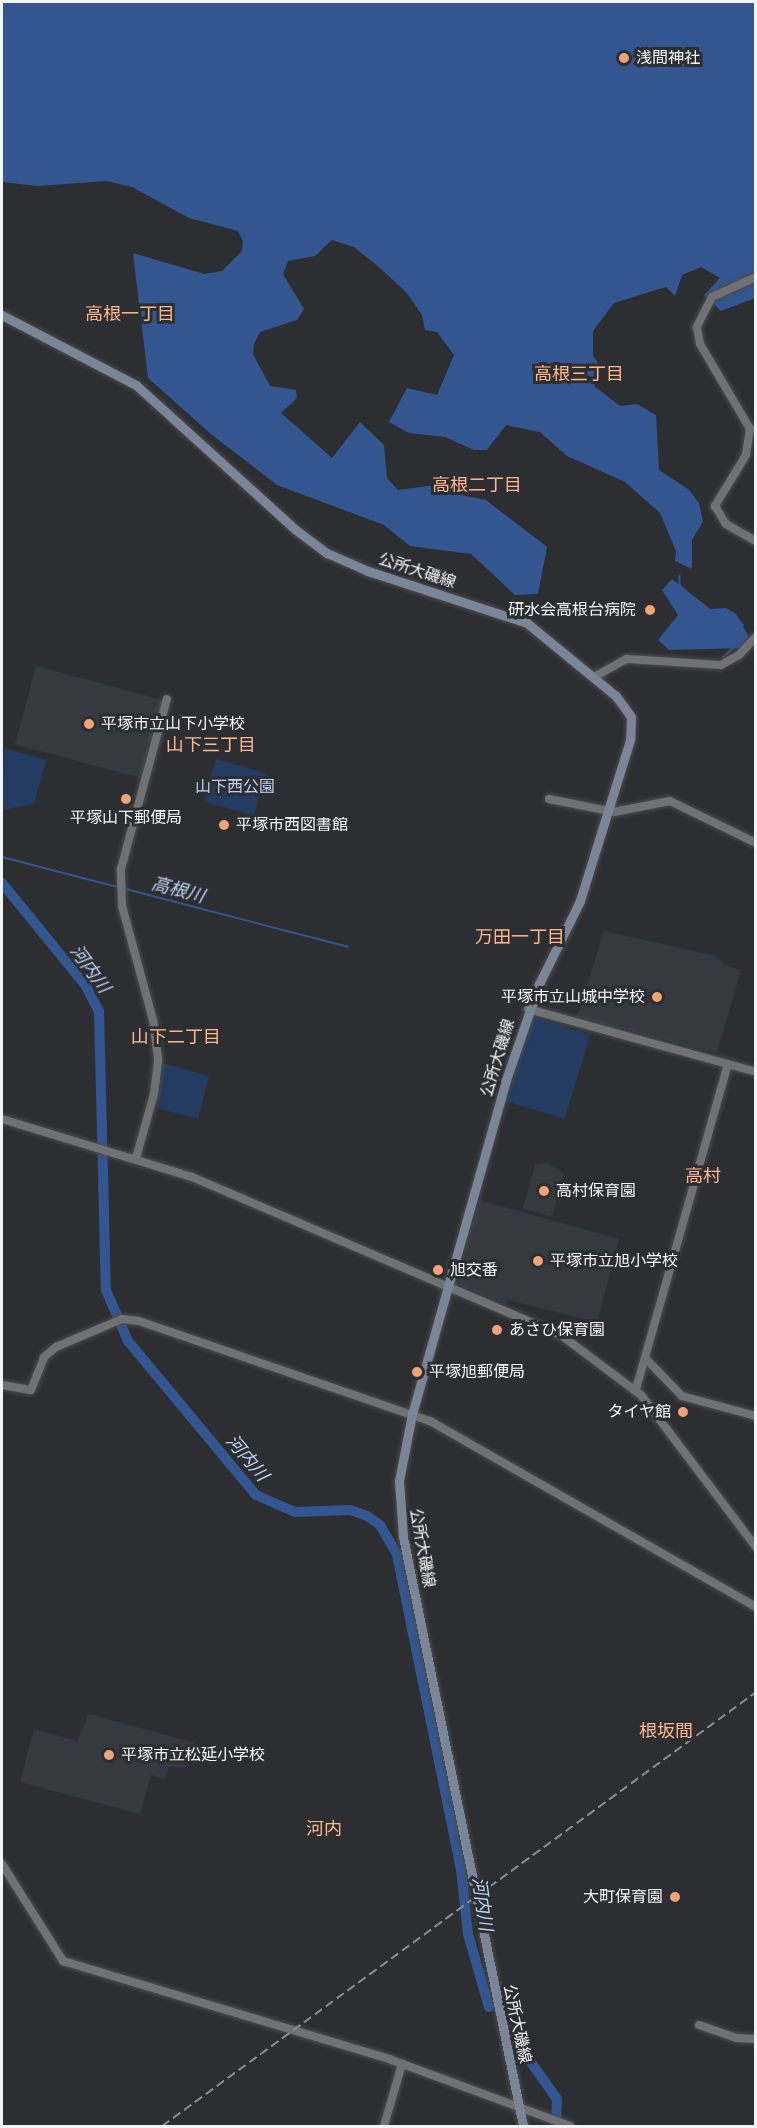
<!DOCTYPE html>
<html>
<head>
<meta charset="utf-8">
<style>
  body { margin:0 }
  #map { position:relative; width:757px; height:2128px; overflow:hidden; background:#2d2e31; font-family:"Fira Sans","Noto Sans JP",sans-serif }
  div>[style] { position:absolute }
  .built>* { inset:0; background:#353a41; transform-origin:0 0 }
  .green>* { inset:0; background:#243b62; transform-origin:0 0 }
  .forest>* { inset:0; background:#335691 }
  .stream>* { height:1.5px; margin:-0.75px; padding:0 0.75px; transform-origin:0.75px; border-radius:0.75px; background:#335691 }
  .river>* { height:10px; margin:-5px; padding:0 5px; transform-origin:5px; border-radius:5px; background:#335691 }
  .roads { filter:drop-shadow(0 0 2px #4a4c4e) drop-shadow(0 0 2px #4a4c4e) }
  .tertiary>* { height:8px; margin:-4px; padding:0 4px; transform-origin:4px; border-radius:4px; background:#6f7174 }
  .secondary>* { height:9px; margin:-4.5px; padding:0 4.5px; transform-origin:4.5px; border-radius:4.5px; background:#7a8598 }
  .rail>* { height:1.5px; margin-top:-0.75px; transform-origin:0; background:repeating-linear-gradient(90deg,#8c8d8f 0 9px,transparent 0 13.5px) }
  .dots>* { width:16px; height:16px; translate:-50% -50%; box-sizing:border-box; border:3px solid #2d2e31; border-radius:50% }
  span { translate:-50% -50%; white-space:nowrap; text-align:center; line-height:1.15; -webkit-text-stroke:6px #2d2e31; paint-order:stroke }
  .poi-label { font-size:16px; color:#f3f4f5 }
  .left { translate:0 -50%; text-align:left }
  .right { translate:-100% -50%; text-align:right }
  .street-label { font-size:16px; color:#f3f4f5 }
  .park-label { font-size:16px; color:#bbd1f4 }
  .neighbourhood-label { font-size:18px; color:#feb68e }
  .water-label { font-size:18px; color:#bdd3f6; font-style:italic }
  .frame { position:absolute; inset:0; border:3px solid #f3f4f5; pointer-events:none }
</style>
</head>
<body>
<div id="map">
  <div class="built">
    <i style="left:36px;top:666px;width:131px;height:81px;rotate:15deg"></i>
    <i style="clip-path:polygon(604px 931px,716px 956px,726px 966px,741px 970px,717px 1053px,577px 1017px)"></i>
    <i style="clip-path:polygon(546px 1163px,564px 1173px,552px 1217px,523px 1208px,535px 1165px)"></i>
    <i style="clip-path:polygon(479px 1200px,619px 1239px,597px 1322px,508px 1300px,506px 1304px,460px 1285px,457px 1278px)"></i>
    <i style="clip-path:polygon(89px 1714px,195px 1743px,188px 1767px,169px 1767px,165px 1779px,151px 1775px,140px 1814px,20px 1782px,34px 1729px,77px 1741px)"></i>
  </div>
  <div class="green">
    <i style="clip-path:polygon(4px 748px,46px 760px,34px 804px,2px 810px)"></i>
    <i style="left:216px;top:759px;width:52px;height:44px;rotate:16deg"></i>
    <i style="left:532px;top:1017px;width:61px;height:88px;rotate:17deg"></i>
    <i style="clip-path:polygon(162px 1063px,209px 1076px,198px 1119px,157px 1108px)"></i>
  </div>
  <div class="forest">
    <i style="clip-path:polygon(2px 2px,755px 2px,755px 298px,721px 311px,704px 295px,720px 278px,701px 267px,682px 275px,675px 296px,666px 287px,614px 303px,593px 331px,593px 355px,602px 370px,594px 386px,620px 406px,637px 404px,656px 415px,659px 470px,688px 489px,699px 503px,703px 522px,692px 540px,692px 569px,675px 561px,676px 551px,660px 513px,625px 482px,567px 456px,540px 432px,506px 425px,487px 450px,474px 450px,445px 437px,409px 433px,389px 422px,407px 388px,437px 395px,454px 355px,437px 332px,425px 330px,422px 315px,407px 293px,380px 268px,354px 247px,332px 240px,315px 256px,288px 261px,283px 274px,304px 309px,297px 320px,260px 332px,254px 344px,253px 354px,270px 386px,296px 390px,297px 398px,281px 413px,332px 458px,360px 422px,384px 445px,387px 478px,398px 490px,452px 483px,451px 493px,486px 500px,547px 547px,538px 594px,515px 595px,471px 554px,410px 546px,384px 525px,277px 485px,212px 435px,148px 378px,133px 253px,204px 274px,222px 271px,242px 251px,243px 241px,238px 231px,189px 218px,132px 187px,107px 181px,38px 186px,2px 182px)"></i>
    <i style="clip-path:polygon(672px 579px,710px 609px,726px 608px,736px 614px,749px 637px,742px 648px,669px 650px,658px 640px,678px 615px,662px 590px)"></i>
  </div>
  <div class="stream">
    <i style="left:680px;top:576px;width:9px;rotate:90deg"></i>
    <i style="left:680px;top:585px;width:32px;rotate:46deg"></i>
    <i style="left:702px;top:608px;width:16px;rotate:27deg"></i>
    <i style="left:716px;top:615px;width:16px;rotate:-7deg"></i>
    <i style="left:732px;top:613px;width:16px;rotate:47deg"></i>
    <i style="left:743px;top:625px;width:18px;rotate:103deg"></i>
    <i style="left:739px;top:643px;width:21px;rotate:137deg"></i>
    <i style="left:2px;top:857px;width:120px;rotate:14.5deg"></i>
    <i style="left:126px;top:889px;width:229px;rotate:14.6deg"></i>
  </div>
  <div class="river">
    <i style="left:2px;top:883px;width:133px;rotate:50.8deg"></i>
    <i style="left:86px;top:986px;width:28px;rotate:63deg"></i>
    <i style="left:99px;top:1011px;width:279px;rotate:88.6deg"></i>
    <i style="left:106px;top:1290px;width:56px;rotate:66.7deg"></i>
    <i style="left:128px;top:1341px;width:200px;rotate:50.3deg"></i>
    <i style="left:256px;top:1495px;width:43px;rotate:23.6deg"></i>
    <i style="left:295px;top:1512px;width:55px;rotate:-2.1deg"></i>
    <i style="left:350px;top:1510px;width:18px;rotate:19deg"></i>
    <i style="left:367px;top:1516px;width:16px;rotate:35deg"></i>
    <i style="left:380px;top:1525px;width:34px;rotate:60deg"></i>
    <i style="left:397px;top:1555px;width:320px;rotate:78.5deg"></i>
    <i style="left:461px;top:1869px;width:65px;rotate:83.9deg"></i>
    <i style="left:468px;top:1934px;width:76px;rotate:74deg"></i>
    <i style="left:518px;top:2044px;width:67px;rotate:54.7deg"></i>
    <i style="left:557px;top:2099px;width:27px;rotate:92deg"></i>
  </div>
  <div class="roads">
    <div class="tertiary">
      <i style="left:756px;top:277px;width:48px;rotate:155.6deg"></i>
      <i style="left:712px;top:297px;width:34px;rotate:117deg"></i>
      <i style="left:697px;top:327px;width:17px;rotate:80deg"></i>
      <i style="left:700px;top:344px;width:99px;rotate:59.5deg"></i>
      <i style="left:750px;top:429px;width:26px;rotate:99deg"></i>
      <i style="left:746px;top:455px;width:60px;rotate:121.3deg"></i>
      <i style="left:715px;top:506px;width:21px;rotate:59deg"></i>
      <i style="left:726px;top:524px;width:34px;rotate:30deg"></i>
      <i style="left:594px;top:677px;width:38px;rotate:-29deg"></i>
      <i style="left:627px;top:659px;width:94px;rotate:3.7deg"></i>
      <i style="left:721px;top:665px;width:21px;rotate:-29deg"></i>
      <i style="left:739px;top:655px;width:25px;rotate:-47deg"></i>
      <i style="left:549px;top:799px;width:66px;rotate:11.3deg"></i>
      <i style="left:614px;top:812px;width:57px;rotate:-11.1deg"></i>
      <i style="left:670px;top:801px;width:96px;rotate:26deg"></i>
      <i style="left:528px;top:1009px;width:237px;rotate:15.4deg"></i>
      <i style="left:2px;top:1119px;width:199px;rotate:17deg"></i>
      <i style="left:192px;top:1177px;width:401px;rotate:23.2deg"></i>
      <i style="left:561px;top:1335px;width:100px;rotate:36.9deg"></i>
      <i style="left:641px;top:1395px;width:191px;rotate:52.9deg"></i>
      <i style="left:136px;top:1158px;width:66px;rotate:-74.3deg"></i>
      <i style="left:154px;top:1094px;width:35px;rotate:-83deg"></i>
      <i style="left:158px;top:1059px;width:39px;rotate:-97deg"></i>
      <i style="left:153px;top:1020px;width:118px;rotate:-105.2deg"></i>
      <i style="left:122px;top:906px;width:37px;rotate:-92deg"></i>
      <i style="left:121px;top:869px;width:176px;rotate:-74.9deg"></i>
      <i style="left:646px;top:1359px;width:52px;rotate:45.8deg"></i>
      <i style="left:682px;top:1396px;width:77px;rotate:15.1deg"></i>
      <i style="left:2px;top:1385px;width:29px;rotate:10deg"></i>
      <i style="left:31px;top:1390px;width:35px;rotate:-68deg"></i>
      <i style="left:44px;top:1357px;width:16px;rotate:-40deg"></i>
      <i style="left:56px;top:1347px;width:72px;rotate:-23deg"></i>
      <i style="left:122px;top:1319px;width:17px;rotate:7deg"></i>
      <i style="left:139px;top:1321px;width:308px;rotate:19deg"></i>
      <i style="left:430px;top:1421px;width:375px;rotate:29.7deg"></i>
      <i style="left:636px;top:1389px;width:338px;rotate:-74.2deg"></i>
      <i style="left:2px;top:1864px;width:115px;rotate:57.8deg"></i>
      <i style="left:63px;top:1961px;width:340px;rotate:16.7deg"></i>
      <i style="left:389px;top:2059px;width:193px;rotate:20.3deg"></i>
      <i style="left:699px;top:2025px;width:39px;rotate:19deg"></i>
      <i style="left:736px;top:2038px;width:20px;rotate:3deg"></i>
      <i style="left:384px;top:2126px;width:65px;rotate:-73.8deg"></i>
    </div>
    <div class="secondary">
      <i style="left:2px;top:315px;width:151px;rotate:27.6deg"></i>
      <i style="left:136px;top:385px;width:216px;rotate:42.2deg"></i>
      <i style="left:296px;top:530px;width:39px;rotate:37deg"></i>
      <i style="left:327px;top:553px;width:45px;rotate:23.7deg"></i>
      <i style="left:368px;top:571px;width:167px;rotate:18.1deg"></i>
      <i style="left:527px;top:623px;width:115px;rotate:39.4deg"></i>
      <i style="left:616px;top:696px;width:26px;rotate:54deg"></i>
      <i style="left:631px;top:717px;width:23px;rotate:92deg"></i>
      <i style="left:630px;top:740px;width:169px;rotate:107.3deg"></i>
      <i style="left:580px;top:901px;width:93px;rotate:116.3deg"></i>
      <i style="left:539px;top:984px;width:102px;rotate:109deg"></i>
      <i style="left:506px;top:1080px;width:347px;rotate:105.7deg"></i>
      <i style="left:412px;top:1414px;width:68px;rotate:101deg"></i>
      <i style="left:399px;top:1481px;width:56px;rotate:85.9deg"></i>
      <i style="left:403px;top:1537px;width:601px;rotate:78.48deg"></i>
    </div>
  </div>
  <div class="rail">
    <i style="left:162px;top:2126px;width:736px;rotate:-36.15deg"></i>
  </div>
  <div class="dots">
    <i style="left:624px;top:58px;background:#efa377"></i>
    <i style="left:650px;top:610px;background:#efa377"></i>
    <i style="left:89px;top:724px;background:#efa377"></i>
    <i style="left:126px;top:799px;background:#efa377"></i>
    <i style="left:224px;top:825px;background:#efa377"></i>
    <i style="left:657px;top:997px;background:#efa377"></i>
    <i style="left:544px;top:1191px;background:#efa377"></i>
    <i style="left:538px;top:1261px;background:#efa377"></i>
    <i style="left:438px;top:1270px;background:#efa377"></i>
    <i style="left:497px;top:1330px;background:#efa377"></i>
    <i style="left:417px;top:1372px;background:#efa377"></i>
    <i style="left:683px;top:1412px;background:#efa377"></i>
    <i style="left:109px;top:1755px;background:#efa377"></i>
    <i style="left:675px;top:1897px;background:#efa377"></i>
  </div>
  <div class="poi-label">
    <span class="left" style="left:636px;top:58px">浅間神社</span>
    <span class="right" style="left:636px;top:610px">研水会高根台病院</span>
    <span class="left" style="left:101px;top:724px">平塚市立山下小学校</span>
    <span style="left:126px;top:818px">平塚山下郵便局</span>
    <span class="left" style="left:236px;top:825px">平塚市西図書館</span>
    <span class="right" style="left:645px;top:997px">平塚市立山城中学校</span>
    <span class="left" style="left:556px;top:1191px">高村保育園</span>
    <span class="left" style="left:550px;top:1261px">平塚市立旭小学校</span>
    <span class="left" style="left:450px;top:1270px">旭交番</span>
    <span class="left" style="left:509px;top:1330px">あさひ保育園</span>
    <span class="left" style="left:429px;top:1372px">平塚旭郵便局</span>
    <span class="right" style="left:671px;top:1412px">タイヤ館</span>
    <span class="left" style="left:121px;top:1755px">平塚市立松延小学校</span>
    <span class="right" style="left:663px;top:1897px">大町保育園</span>
  </div>
  <div class="street-label">
    <span style="left:417px;top:571px;rotate:18deg">公所大磯線</span>
    <span style="left:498px;top:1058px;rotate:-73deg">公所大磯線</span>
    <span style="left:422px;top:1548px;rotate:80deg">公所大磯線</span>
    <span style="left:517px;top:2024px;rotate:78deg">公所大磯線</span>
  </div>
  <div class="park-label">
    <span style="left:235px;top:787px">山下西公園</span>
  </div>
  <div class="neighbourhood-label">
    <span style="left:130px;top:314px">高根一丁目</span>
    <span style="left:579px;top:374px">高根三丁目</span>
    <span style="left:477px;top:485px">高根二丁目</span>
    <span style="left:211px;top:745px">山下三丁目</span>
    <span style="left:520px;top:937px">万田一丁目</span>
    <span style="left:176px;top:1037px">山下二丁目</span>
    <span style="left:703px;top:1176px">高村</span>
    <span style="left:666px;top:1731px">根坂間</span>
    <span style="left:324px;top:1829px">河内</span>
  </div>
  <div class="water-label">
    <span style="left:178px;top:890px;rotate:15deg">高根川</span>
    <span style="left:90px;top:969px;rotate:54deg">河内川</span>
    <span style="left:247px;top:1458px;rotate:50deg">河内川</span>
    <span style="left:482px;top:1904px;rotate:82deg">河内川</span>
  </div>
  <div class="frame"></div>
</div>
</body>
</html>
